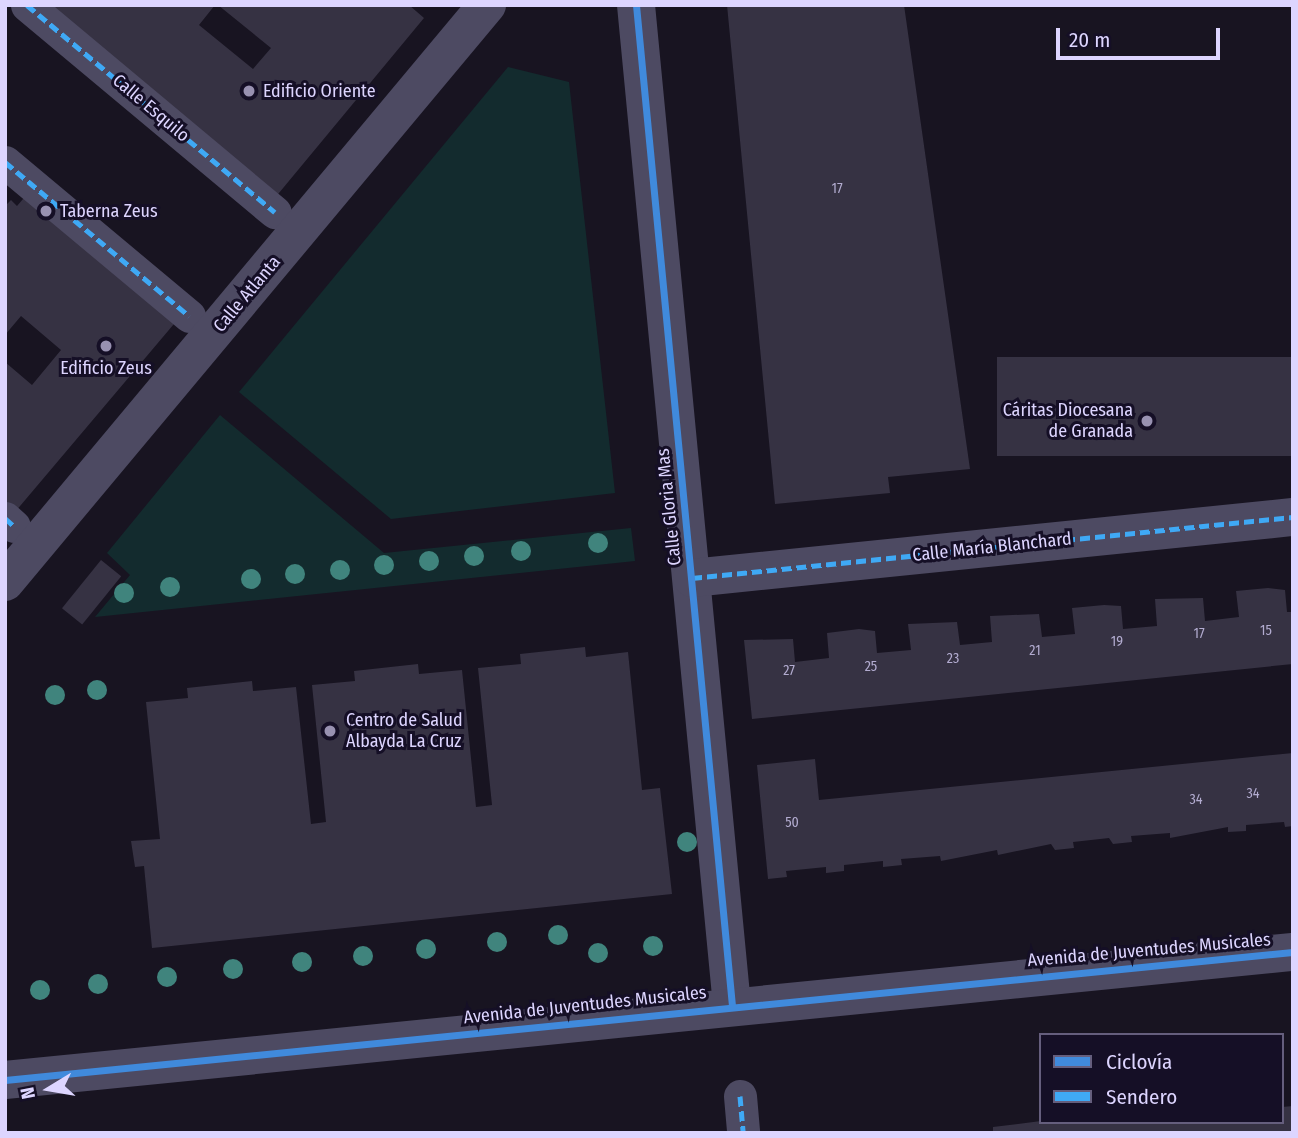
<!DOCTYPE html>
<html>
<head>
<meta charset="utf-8">
<style>
  body { margin:0 }
  #map { position:relative; width:1298px; height:1138px; overflow:hidden; background:#181421; font-family:"Fira Sans Condensed",sans-serif }
  div>[style] { position:absolute }
  .green>* { inset:0; background:#132b2e }
  .building>* { inset:0; background:#363243; transform-origin:0 0 }
  .pedestrian>* { height:33px; margin:-16.5px; padding:0 16.5px; transform-origin:16.5px; border-radius:16.5px; background:#4d4a62 }
  .minor>* { height:38px; margin:-19px; padding:0 19px; transform-origin:19px; border-radius:19px; background:#4d4a62 }
  .tertiary>* { height:38px; margin:-19px; padding:0 19px; transform-origin:19px; border-radius:19px; background:#4d4a62 }
  .quiet>* { height:5px; margin-top:-2.5px; transform-origin:0; background:repeating-linear-gradient(90deg,#3fa9f5 0 10px,transparent 0 15px) }
  .cycleway>* { height:7px; margin:-3.5px; padding:0 3.5px; transform-origin:3.5px; border-radius:3.5px; background:#408adc }
  .trees>* { width:20px; height:20px; margin:-10px; border-radius:50%; background:#40847d }
  .dots>* { width:19px; height:19px; translate:-50% -50%; box-sizing:border-box; border:4px solid #150f26; border-radius:50% }
  span { translate:-50% -50%; white-space:nowrap; text-align:center; line-height:1.15; -webkit-text-stroke:6px #150f26; paint-order:stroke }
  .number-label { font-size:14px; color:#b3acd0 }
  .number-label span { -webkit-text-stroke-width:0 }
  .poi-label { font-size:18px; color:#ddd5ff }
  .left { translate:0 -50%; text-align:left }
  .right { translate:-100% -50%; text-align:right }
  .street-label { font-size:18px; color:#ddd5ff }
  .frame { position:absolute; inset:0; border:7px solid #ddd5ff; pointer-events:none }
  .legend { position:absolute; left:1039px; top:1033px; width:245px; height:91px; box-sizing:border-box; background:#150f26; border:2px solid #655e7d; margin:0; padding:9px 12px; list-style:none; font-size:21px; color:#ddd5ff }
  .legend li { display:flex; align-items:center; gap:14px; height:35px }
  .legend b { width:35px; border:2px solid #655e7d }
  .north { position:absolute; left:14px; top:1054px; width:70px; height:70px; -webkit-text-stroke:5px #150f26; paint-order:stroke; rotate:259deg; font-size:19px; font-weight:700; line-height:28px; text-align:center; color:#ddd5ff }
  .north::after { content:''; display:block; margin:auto; width:24px; height:32px; background:#ddd5ff; clip-path:polygon(50% 0,100% 100%,50% 72%,0 100%) }
  .scale { position:absolute; left:1056px; top:28px; width:164px; height:32px; box-sizing:border-box; border:4px solid #ddd5ff; border-top:0; padding-left:9px; font-size:21px; line-height:24px; white-space:nowrap; color:#ddd5ff; -webkit-text-stroke:5px #150f26; paint-order:stroke }
</style>
</head>
<body>
<div id="map">
  <div class="green">
    <i style="clip-path:polygon(508px 67px,569px 82px,615px 493px,391px 519px,239px 392px)"></i>
    <i style="clip-path:polygon(220px 415px,384px 553px,631px 528px,635px 561px,95px 617px,130px 575px,107px 553px)"></i>
  </div>
  <div class="building">
    <i style="clip-path:polygon(30px 5px,215px 5px,199px 25px,253px 69px,271px 48px,218px 5px,409px 5px,424px 18px,274px 199px)"></i>
    <i style="clip-path:polygon(727px 5px,904px 5px,970px 469px,888px 477px,890px 493px,775px 504px)"></i>
    <i style="clip-path:polygon(29px 192px,179px 318px,15px 512px,5px 504px,5px 362px,32px 385px,61px 350px,21px 316px,5px 335px,5px 206px,11px 200px,17px 206px)"></i>
    <i style="left:1293px;top:357px;width:99px;height:296px;rotate:90deg"></i>
    <i style="left:101px;top:560px;width:26px;height:62px;rotate:39deg"></i>
    <i style="clip-path:polygon(1268px 588px,1285px 590px,1287px 612px,1293px 612px,1293px 664px,752px 719px,744px 640px,793px 639px,795px 662px,829px 658px,827px 633px,859px 629px,875px 631px,877px 653px,911px 650px,908px 624px,957px 622px,960px 645px,992px 642px,990px 616px,1039px 614px,1042px 637px,1075px 634px,1072px 608px,1104px 605px,1121px 606px,1123px 629px,1157px 626px,1155px 599px,1203px 598px,1205px 621px,1239px 617px,1236px 591px)"></i>
    <i style="clip-path:polygon(585px 647px,586px 657px,628px 652px,642px 790px,660px 788px,672px 894px,152px 948px,144px 866px,135px 867px,131px 841px,160px 839px,146px 702px,188px 698px,187px 688px,252px 681px,253px 691px,296px 687px,311px 824px,326px 822px,312px 685px,355px 681px,354px 671px,418px 664px,419px 674px,462px 670px,476px 807px,492px 805px,478px 668px,521px 664px,520px 654px)"></i>
    <i style="clip-path:polygon(1293px 753px,1293px 826px,1285px 827px,1284px 822px,1246px 825px,1246px 831px,1228px 832px,1228px 827px,1170px 838px,1170px 833px,1131px 836px,1132px 842px,1113px 844px,1109px 838px,1073px 842px,1074px 848px,1055px 850px,1051px 844px,998px 855px,997px 850px,941px 861px,940px 856px,901px 859px,902px 865px,883px 867px,883px 861px,844px 865px,844px 871px,826px 873px,826px 867px,786px 871px,787px 877px,768px 879px,757px 765px,815px 759px,819px 800px)"></i>
    <i style="clip-path:polygon(1293px 1106px,1293px 1133px,993px 1133px,993px 1127px,1041px 1121px,1282px 1122px,1282px 1107px)"></i>
  </div>
  <div class="pedestrian">
    <i style="left:27px;top:5px;width:323px;rotate:39.9deg"></i>
    <i style="left:5px;top:162px;width:240px;rotate:39.9deg"></i>
    <i style="left:5px;top:518px;width:12px;rotate:42deg"></i>
    <i style="left:740px;top:1096px;width:37px;rotate:85deg"></i>
  </div>
  <div class="minor">
    <i style="left:636px;top:5px;width:1006px;rotate:84.52deg"></i>
    <i style="left:692px;top:578px;width:604px;rotate:-5.8deg"></i>
    <i style="left:5px;top:582px;width:752px;rotate:-50.13deg"></i>
  </div>
  <div class="tertiary">
    <i style="left:5px;top:1080px;width:1294px;rotate:-5.68deg"></i>
  </div>
  <div class="quiet">
    <i style="left:27px;top:5px;width:323px;rotate:39.9deg"></i>
    <i style="left:5px;top:162px;width:240px;rotate:39.9deg"></i>
    <i style="left:5px;top:518px;width:12px;rotate:42deg"></i>
    <i style="left:692px;top:578px;width:604px;rotate:-5.8deg"></i>
    <i style="left:740px;top:1096px;width:37px;rotate:85deg"></i>
  </div>
  <div class="cycleway">
    <i style="left:636px;top:5px;width:1006px;rotate:84.52deg"></i>
    <i style="left:5px;top:1080px;width:1294px;rotate:-5.68deg"></i>
  </div>
  <div class="trees">
    <i style="left:598px;top:543px"></i>
    <i style="left:521px;top:551px"></i>
    <i style="left:474px;top:556px"></i>
    <i style="left:429px;top:561px"></i>
    <i style="left:384px;top:565px"></i>
    <i style="left:340px;top:570px"></i>
    <i style="left:295px;top:574px"></i>
    <i style="left:251px;top:579px"></i>
    <i style="left:170px;top:587px"></i>
    <i style="left:124px;top:593px"></i>
    <i style="left:97px;top:690px"></i>
    <i style="left:55px;top:695px"></i>
    <i style="left:687px;top:842px"></i>
    <i style="left:558px;top:935px"></i>
    <i style="left:497px;top:942px"></i>
    <i style="left:653px;top:946px"></i>
    <i style="left:426px;top:949px"></i>
    <i style="left:598px;top:953px"></i>
    <i style="left:363px;top:956px"></i>
    <i style="left:302px;top:962px"></i>
    <i style="left:233px;top:969px"></i>
    <i style="left:167px;top:977px"></i>
    <i style="left:98px;top:984px"></i>
    <i style="left:40px;top:990px"></i>
  </div>
  <div class="dots">
    <i style="left:249px;top:91px;background:#9891b1"></i>
    <i style="left:46px;top:211px;background:#9891b1"></i>
    <i style="left:106px;top:346px;background:#9891b1"></i>
    <i style="left:1147px;top:421px;background:#9891b1"></i>
    <i style="left:330px;top:731px;background:#9891b1"></i>
  </div>
  <div class="number-label">
    <span style="left:837px;top:189px">17</span>
    <span style="left:1266px;top:631px">15</span>
    <span style="left:1199px;top:634px">17</span>
    <span style="left:1117px;top:642px">19</span>
    <span style="left:1035px;top:651px">21</span>
    <span style="left:953px;top:659px">23</span>
    <span style="left:871px;top:667px">25</span>
    <span style="left:789px;top:671px">27</span>
    <span style="left:1253px;top:794px">34</span>
    <span style="left:1196px;top:800px">34</span>
    <span style="left:792px;top:823px">50</span>
  </div>
  <div class="poi-label">
    <span class="left" style="left:263px;top:91px">Edificio Oriente</span>
    <span class="left" style="left:60px;top:211px">Taberna Zeus</span>
    <span style="left:106px;top:368px">Edificio Zeus</span>
    <span class="right" style="left:1133px;top:421px">Cáritas Diocesana<br>de Granada</span>
    <span class="left" style="left:346px;top:731px">Centro de Salud<br>Albayda La Cruz</span>
  </div>
  <div class="street-label">
    <span style="left:151px;top:108px;rotate:40deg">Calle Esquilo</span>
    <span style="left:247px;top:294px;rotate:-50deg">Calle Atlanta</span>
    <span style="left:669px;top:507px;rotate:-96deg">Calle Gloria Mas</span>
    <span style="left:992px;top:547px;rotate:-6deg">Calle María Blanchard</span>
    <span style="left:1149px;top:950px;rotate:-5deg">Avenida de Juventudes Musicales</span>
    <span style="left:585px;top:1005px;rotate:-6deg">Avenida de Juventudes Musicales</span>
  </div>
  <div class="frame"></div>
  <ul class="legend">
  <li><b style="height:9px;background:#408adc"></b>Ciclovía</li>
  <li><b style="height:9px;background:#3fa9f5"></b>Sendero</li>
  </ul>
  <div class="north">N</div>
  <div class="scale">20 m</div>
</div>
</body>
</html>
